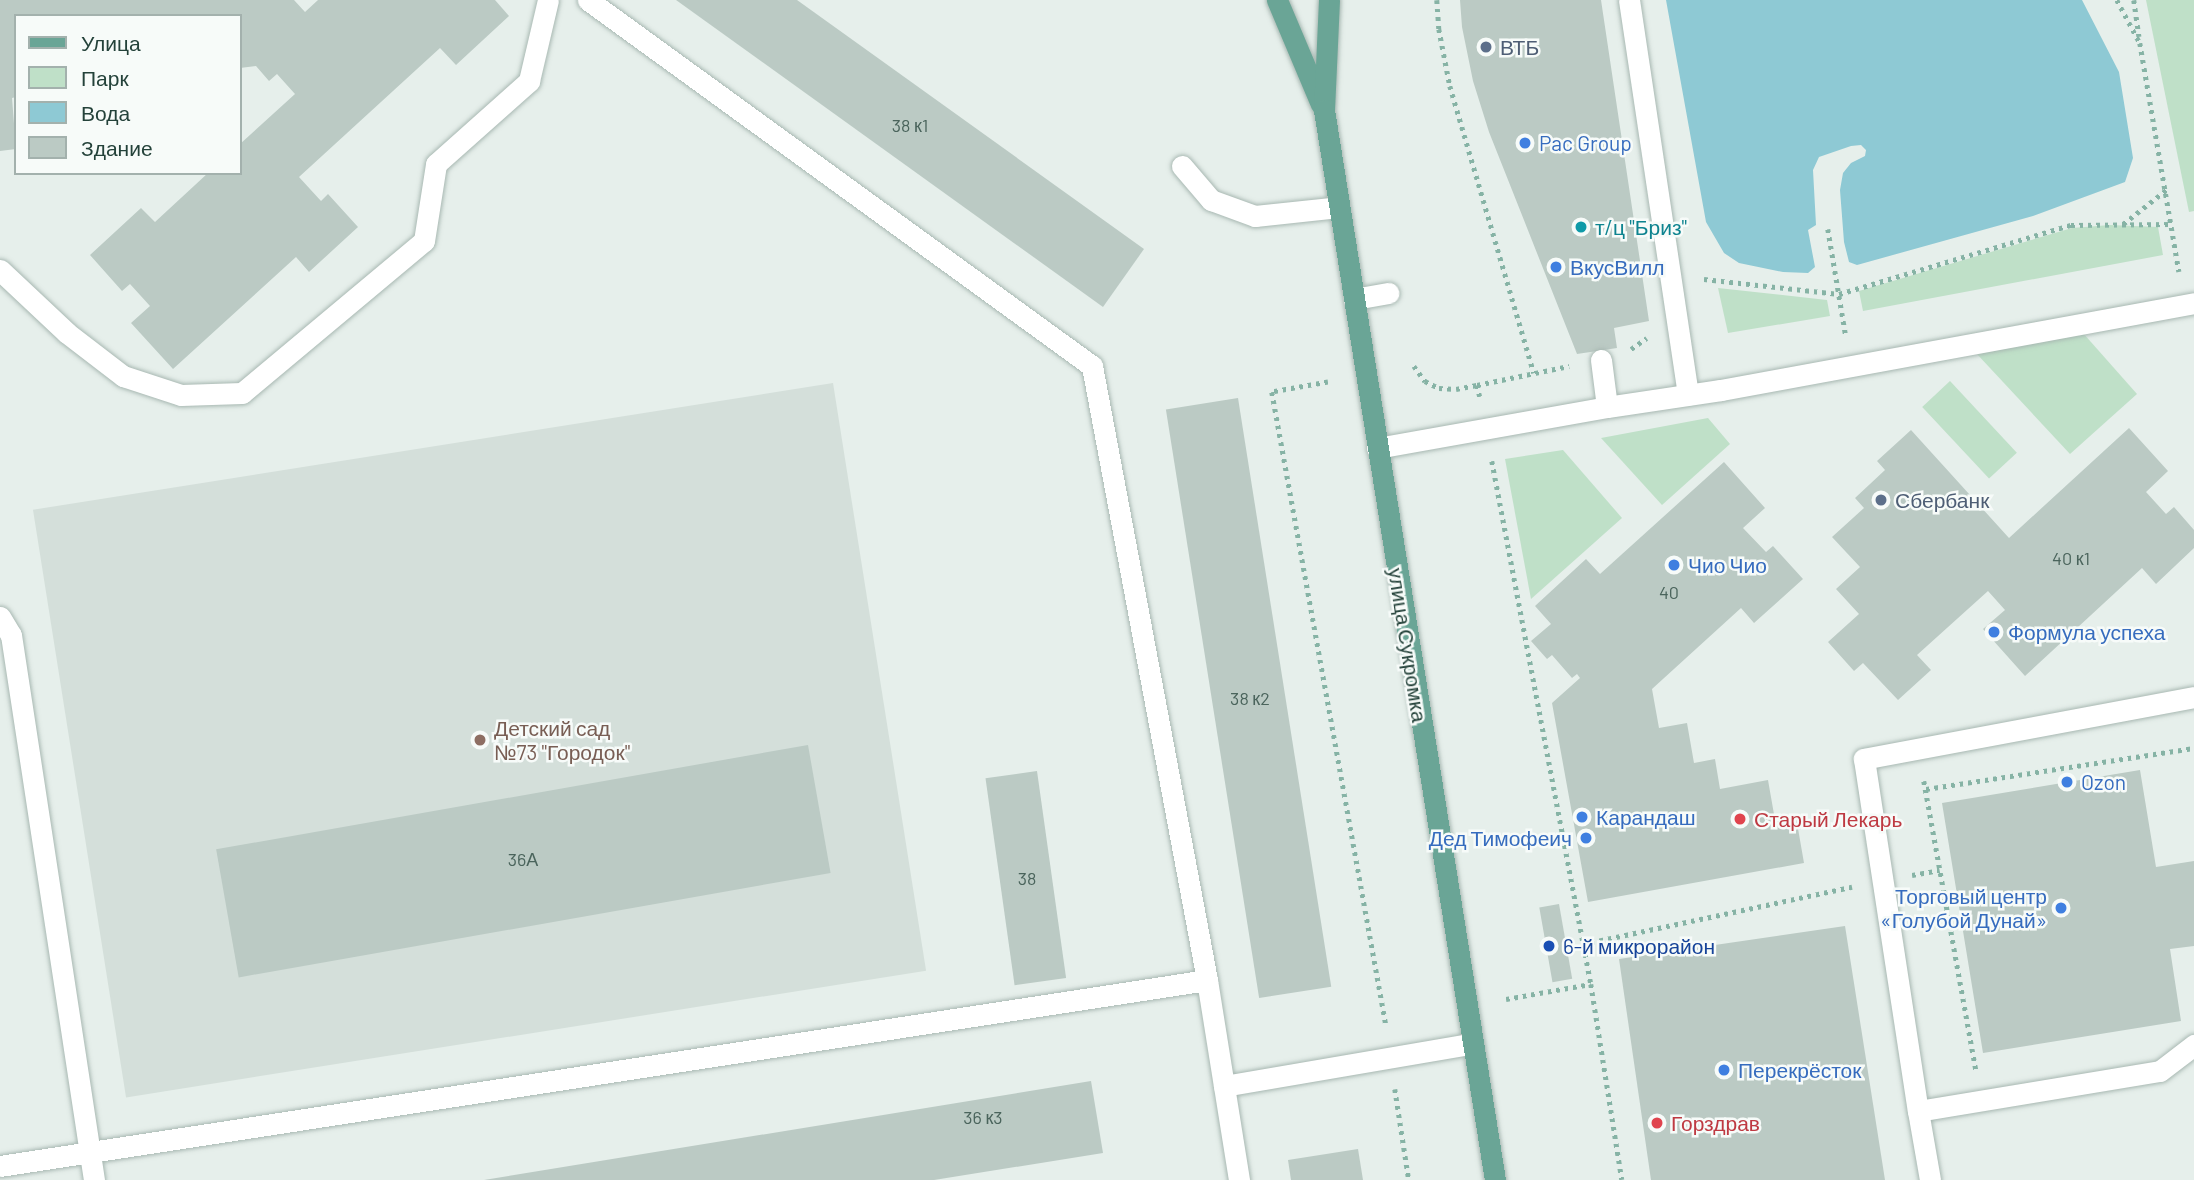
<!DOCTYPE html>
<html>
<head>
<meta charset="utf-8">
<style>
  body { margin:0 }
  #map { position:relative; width:2194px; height:1180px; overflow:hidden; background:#e6efeb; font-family:Barlow,sans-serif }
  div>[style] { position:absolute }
  .built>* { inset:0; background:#d4dfda; transform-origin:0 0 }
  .green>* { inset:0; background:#bfe0c8; transform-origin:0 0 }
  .water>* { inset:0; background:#8ec9d4 }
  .building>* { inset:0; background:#bbcac4; transform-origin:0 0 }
  .path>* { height:4.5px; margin-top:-2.25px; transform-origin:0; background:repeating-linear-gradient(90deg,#86b3a5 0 3.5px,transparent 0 8.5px) }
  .roads { filter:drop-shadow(0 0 2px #a8b8b2) drop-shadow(0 0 2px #a8b8b2) }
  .minor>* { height:21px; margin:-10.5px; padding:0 10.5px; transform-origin:10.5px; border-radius:10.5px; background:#fff }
  .major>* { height:21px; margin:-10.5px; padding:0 10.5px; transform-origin:10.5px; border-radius:10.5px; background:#6aa596 }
  .dots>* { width:19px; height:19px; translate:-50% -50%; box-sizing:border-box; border:4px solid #f7fbf9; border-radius:50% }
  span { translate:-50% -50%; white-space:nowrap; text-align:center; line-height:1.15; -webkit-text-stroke:5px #f7fbf9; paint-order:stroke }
  .number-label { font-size:18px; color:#4a645c }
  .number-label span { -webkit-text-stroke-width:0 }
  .service-label { font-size:21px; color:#4e5e75 }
  .left { translate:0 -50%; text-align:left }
  .shop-label { font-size:21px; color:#366cbe }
  .right { translate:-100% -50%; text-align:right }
  .culture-label { font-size:21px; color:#0d838f }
  .street-label { font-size:21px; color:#24423a }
  .education-label { font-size:21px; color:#785e54 }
  .health-label { font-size:21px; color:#be3a42 }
  .transit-label { font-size:21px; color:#164399 }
  .legend { position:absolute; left:14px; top:14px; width:228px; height:161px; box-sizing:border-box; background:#f7fbf9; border:2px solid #a3b1ad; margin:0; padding:9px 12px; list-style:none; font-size:21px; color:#24423a }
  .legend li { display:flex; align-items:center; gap:14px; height:35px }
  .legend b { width:35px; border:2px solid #a3b1ad }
</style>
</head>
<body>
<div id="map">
  <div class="built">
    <i style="left:833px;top:383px;width:595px;height:810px;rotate:81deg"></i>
  </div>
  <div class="green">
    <i style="clip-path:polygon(2146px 0,2194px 0,2194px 211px,2189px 212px)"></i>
    <i style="clip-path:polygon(2110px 225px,2158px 227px,2163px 255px,1863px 311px,1859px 291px,2072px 228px)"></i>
    <i style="clip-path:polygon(1718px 288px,1827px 300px,1830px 316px,1728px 333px)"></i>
    <i style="clip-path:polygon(2083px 333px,2137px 394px,2070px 454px,1976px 353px)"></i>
    <i style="left:1950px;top:381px;width:98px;height:38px;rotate:47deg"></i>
    <i style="clip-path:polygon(1708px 418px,1730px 444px,1662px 505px,1601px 438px)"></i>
    <i style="clip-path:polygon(1563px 450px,1622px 518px,1531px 599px,1505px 459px)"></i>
  </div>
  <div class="water">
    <i style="clip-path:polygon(1666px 0,2082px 0,2119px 72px,2133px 158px,2125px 182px,2033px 216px,1857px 265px,1849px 262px,1844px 242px,1840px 190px,1843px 173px,1851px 163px,1865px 156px,1866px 150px,1861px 145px,1851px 146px,1819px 157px,1813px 170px,1816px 225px,1808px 230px,1815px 267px,1808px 273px,1783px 272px,1739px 263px,1724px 253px,1706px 222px)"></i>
  </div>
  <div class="building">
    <i style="clip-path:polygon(0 0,294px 0,305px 12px,318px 0,495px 0,509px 16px,456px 65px,440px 48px,299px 177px,321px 201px,328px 194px,358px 227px,309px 272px,296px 257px,173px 369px,131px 323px,150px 306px,130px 284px,122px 291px,90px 255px,141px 208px,155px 222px,208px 173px,240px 173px,240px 144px,295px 94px,277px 74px,269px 81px,256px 66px,240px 68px,240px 16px,16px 16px,16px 97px,12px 98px,16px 149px,0 151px)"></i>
    <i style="clip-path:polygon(676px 0,797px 0,1144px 249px,1103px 307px)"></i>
    <i style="clip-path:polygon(1460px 0,1601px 0,1649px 321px,1614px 328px,1617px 348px,1577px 354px,1489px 132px,1473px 81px,1462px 27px)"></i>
    <i style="left:1238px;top:398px;width:596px;height:73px;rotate:81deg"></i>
    <i style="clip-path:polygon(2129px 428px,2168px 471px,2146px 492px,2166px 514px,2174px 507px,2194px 530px,2194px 548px,2156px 584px,2142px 568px,2025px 676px,1983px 629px,2005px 610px,1988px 591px,1917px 655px,1931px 670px,1898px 700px,1863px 663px,1854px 671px,1828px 642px,1859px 614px,1836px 589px,1860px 567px,1832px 537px,1864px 508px,1855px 498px,1885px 470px,1877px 461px,1911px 430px,2009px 538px)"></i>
    <i style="clip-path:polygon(1724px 462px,1765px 508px,1743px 528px,1766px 552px,1773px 546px,1803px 579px,1754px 623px,1741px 608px,1652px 689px,1659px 728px,1687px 723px,1694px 763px,1715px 759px,1720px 789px,1768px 780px,1775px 820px,1796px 817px,1804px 863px,1588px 902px,1552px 703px,1580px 678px,1577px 674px,1572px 678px,1552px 655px,1547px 659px,1531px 641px,1551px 624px,1535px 606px,1586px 559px,1600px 574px)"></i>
    <i style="left:808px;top:745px;width:130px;height:601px;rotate:80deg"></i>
    <i style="clip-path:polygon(2140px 770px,2156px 867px,2194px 861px,2194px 946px,2170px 949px,2181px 1021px,1983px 1053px,1942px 803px)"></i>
    <i style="left:1037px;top:771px;width:209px;height:52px;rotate:82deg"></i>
    <i style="left:1559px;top:904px;width:76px;height:20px;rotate:80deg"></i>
    <i style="clip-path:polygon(1845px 926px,1885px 1180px,1651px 1180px,1619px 959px)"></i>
    <i style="clip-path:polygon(1091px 1081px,1103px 1153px,934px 1180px,484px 1180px)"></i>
    <i style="clip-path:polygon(1358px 1149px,1363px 1180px,1291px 1180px,1288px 1160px)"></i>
  </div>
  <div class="path">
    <i style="left:1437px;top:0;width:29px;rotate:86deg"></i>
    <i style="left:1439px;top:29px;width:58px;rotate:79.1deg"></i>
    <i style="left:1450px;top:86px;width:299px;rotate:73.7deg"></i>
    <i style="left:2117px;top:0;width:49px;rotate:61.9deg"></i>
    <i style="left:2140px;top:43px;width:232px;rotate:80.3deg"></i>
    <i style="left:2134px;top:0;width:37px;rotate:82deg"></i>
    <i style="left:2123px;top:224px;width:55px;rotate:-38.3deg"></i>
    <i style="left:1828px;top:229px;width:109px;rotate:80.5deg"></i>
    <i style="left:1704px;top:279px;width:136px;rotate:6.3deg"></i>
    <i style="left:1839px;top:294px;width:242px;rotate:-16.6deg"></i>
    <i style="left:2071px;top:225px;width:101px;rotate:-0.6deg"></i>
    <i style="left:1631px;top:349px;width:19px;rotate:-35deg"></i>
    <i style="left:1414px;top:366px;width:19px;rotate:54deg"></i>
    <i style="left:1425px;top:381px;width:16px;rotate:27deg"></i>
    <i style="left:1439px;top:388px;width:17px;rotate:3deg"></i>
    <i style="left:1456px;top:389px;width:21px;rotate:-11deg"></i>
    <i style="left:1477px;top:385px;width:12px;rotate:76deg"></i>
    <i style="left:1328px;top:382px;width:57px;rotate:169.9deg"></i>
    <i style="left:1272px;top:392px;width:643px;rotate:79.79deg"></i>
    <i style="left:1477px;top:385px;width:94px;rotate:-11.7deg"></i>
    <i style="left:1492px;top:461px;width:532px;rotate:79.28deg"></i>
    <i style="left:1591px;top:984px;width:198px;rotate:81deg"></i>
    <i style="left:1924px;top:781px;width:293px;rotate:79.8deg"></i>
    <i style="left:1926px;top:789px;width:271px;rotate:-8.7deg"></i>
    <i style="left:1912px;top:875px;width:28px;rotate:-10deg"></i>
    <i style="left:1583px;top:944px;width:275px;rotate:-12deg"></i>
    <i style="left:1506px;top:999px;width:86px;rotate:-10deg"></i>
    <i style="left:1395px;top:1089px;width:92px;rotate:81.3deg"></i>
  </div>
  <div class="roads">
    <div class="minor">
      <i style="left:588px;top:0;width:623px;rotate:35.99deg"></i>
      <i style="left:1092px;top:366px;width:625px;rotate:79.39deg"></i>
      <i style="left:1207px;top:980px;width:203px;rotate:80.9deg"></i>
      <i style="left:1629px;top:0;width:399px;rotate:81.5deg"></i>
      <i style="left:1182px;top:166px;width:45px;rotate:49.5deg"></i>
      <i style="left:1211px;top:200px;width:47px;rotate:20deg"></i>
      <i style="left:1255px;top:216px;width:84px;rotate:-6.1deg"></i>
      <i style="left:0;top:270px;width:92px;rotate:43.2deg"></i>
      <i style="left:67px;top:333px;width:71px;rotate:37.5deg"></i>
      <i style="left:123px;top:376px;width:61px;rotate:18.1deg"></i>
      <i style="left:181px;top:395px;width:61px;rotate:-1.9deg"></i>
      <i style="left:242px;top:393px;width:237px;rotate:-39.9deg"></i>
      <i style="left:424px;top:241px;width:78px;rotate:-81.1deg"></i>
      <i style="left:436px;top:164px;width:125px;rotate:-41.7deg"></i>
      <i style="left:529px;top:81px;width:83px;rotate:-76.8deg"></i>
      <i style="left:1354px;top:299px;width:35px;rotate:-10deg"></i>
      <i style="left:1601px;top:360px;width:47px;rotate:82.7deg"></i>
      <i style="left:1377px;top:448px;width:234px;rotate:-10.1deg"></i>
      <i style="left:1607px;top:407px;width:115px;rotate:-8.5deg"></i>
      <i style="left:1721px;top:390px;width:481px;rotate:-10.4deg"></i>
      <i style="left:0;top:617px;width:21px;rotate:59deg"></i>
      <i style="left:11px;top:635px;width:551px;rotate:81.34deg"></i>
      <i style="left:2194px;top:697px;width:336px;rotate:169.4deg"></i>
      <i style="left:1864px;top:759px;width:356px;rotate:81.3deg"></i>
      <i style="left:1918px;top:1111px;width:245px;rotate:-9.4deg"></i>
      <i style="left:2160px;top:1071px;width:43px;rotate:-37.4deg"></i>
      <i style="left:1224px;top:1086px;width:251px;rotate:-9.7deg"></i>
      <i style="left:1918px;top:1111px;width:70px;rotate:80.1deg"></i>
      <i style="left:0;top:1166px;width:1221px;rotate:-8.76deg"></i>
    </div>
    <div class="major">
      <i style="left:1277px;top:0;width:113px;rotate:67.1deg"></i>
      <i style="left:1329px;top:0;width:110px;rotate:92.6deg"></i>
      <i style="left:1324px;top:110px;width:1084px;rotate:80.92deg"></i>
    </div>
  </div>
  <div class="dots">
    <i style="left:1486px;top:47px;background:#5c6f8a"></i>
    <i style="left:1525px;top:143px;background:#3f7fe0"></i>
    <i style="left:1581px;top:227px;background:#0f9aa8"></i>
    <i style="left:1556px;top:267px;background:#3f7fe0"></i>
    <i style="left:1881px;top:500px;background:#5c6f8a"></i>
    <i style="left:1674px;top:565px;background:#3f7fe0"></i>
    <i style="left:1994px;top:632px;background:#3f7fe0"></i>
    <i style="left:480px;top:740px;background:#8d6e63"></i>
    <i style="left:2067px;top:782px;background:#3f7fe0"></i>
    <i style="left:1582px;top:817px;background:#3f7fe0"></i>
    <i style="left:1740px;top:819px;background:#e0444e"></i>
    <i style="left:1586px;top:838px;background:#3f7fe0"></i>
    <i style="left:2061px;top:908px;background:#3f7fe0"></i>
    <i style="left:1549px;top:946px;background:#1a4fb4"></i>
    <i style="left:1724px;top:1070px;background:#3f7fe0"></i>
    <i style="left:1657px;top:1123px;background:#e0444e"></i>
  </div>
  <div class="number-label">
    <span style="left:910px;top:125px">38 к1</span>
    <span style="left:2071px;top:558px">40 к1</span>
    <span style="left:1669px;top:592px">40</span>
    <span style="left:1250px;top:698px">38 к2</span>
    <span style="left:523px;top:859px">36А</span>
    <span style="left:1027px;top:878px">38</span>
    <span style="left:983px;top:1117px">36 к3</span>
  </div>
  <div class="service-label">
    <span class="left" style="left:1500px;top:47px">ВТБ</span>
    <span class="left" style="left:1895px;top:500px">Сбербанк</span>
  </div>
  <div class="shop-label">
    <span class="left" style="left:1539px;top:143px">Pac Group</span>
    <span class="left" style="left:1570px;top:267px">ВкусВилл</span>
    <span class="left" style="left:1688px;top:565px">Чио Чио</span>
    <span class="left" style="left:2008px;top:632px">Формула успеха</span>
    <span class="left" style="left:2081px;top:782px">Ozon</span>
    <span class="left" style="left:1596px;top:817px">Карандаш</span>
    <span class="right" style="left:1572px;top:838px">Дед Тимофеич</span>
    <span class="right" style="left:2047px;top:908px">Торговый центр<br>«Голубой Дунай»</span>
    <span class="left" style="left:1738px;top:1070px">Перекрёсток</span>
  </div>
  <div class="culture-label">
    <span class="left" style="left:1595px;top:227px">т/ц "Бриз"</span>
  </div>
  <div class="street-label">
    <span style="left:1408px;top:645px;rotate:81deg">улица Сукромка</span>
  </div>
  <div class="education-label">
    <span class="left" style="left:494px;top:740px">Детский сад<br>№73 "Городок"</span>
  </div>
  <div class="health-label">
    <span class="left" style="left:1754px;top:819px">Старый Лекарь</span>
    <span class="left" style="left:1671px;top:1123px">Горздрав</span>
  </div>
  <div class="transit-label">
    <span class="left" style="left:1563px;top:946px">6-й микрорайон</span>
  </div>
  <ul class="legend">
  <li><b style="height:9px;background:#6aa596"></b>Улица</li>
  <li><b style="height:19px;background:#bfe0c8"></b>Парк</li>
  <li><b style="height:19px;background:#8ec9d4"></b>Вода</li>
  <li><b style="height:19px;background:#bbcac4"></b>Здание</li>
  </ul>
</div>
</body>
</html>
